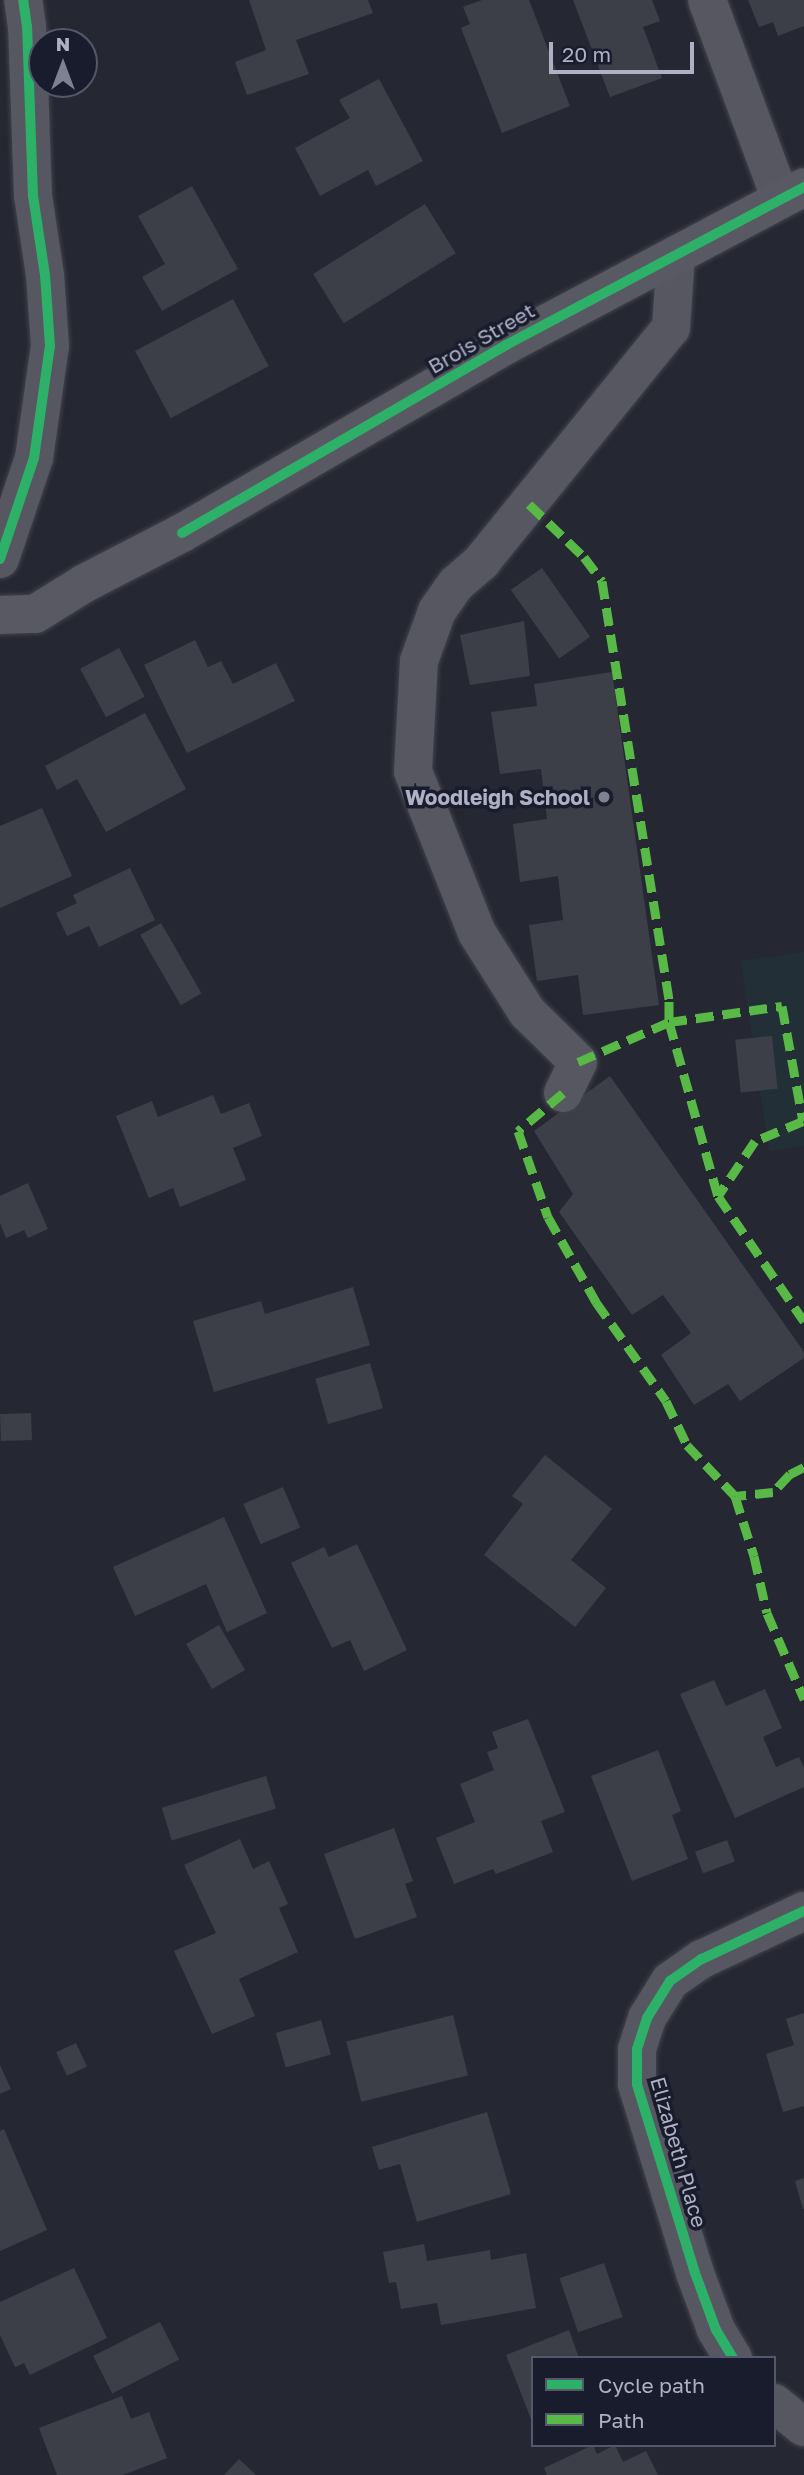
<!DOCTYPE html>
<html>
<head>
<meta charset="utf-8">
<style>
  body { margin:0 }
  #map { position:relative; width:804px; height:2475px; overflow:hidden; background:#252832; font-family:"Golos Text",sans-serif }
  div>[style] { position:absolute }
  .green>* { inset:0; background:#222f37 }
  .building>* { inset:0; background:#3d3f48; transform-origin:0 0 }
  .roads { filter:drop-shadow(0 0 2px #41434b) drop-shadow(0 0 2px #41434b) }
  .minor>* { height:38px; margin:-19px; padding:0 19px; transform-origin:19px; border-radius:19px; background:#565761 }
  .major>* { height:38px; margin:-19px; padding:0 19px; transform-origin:19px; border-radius:19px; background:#585962 }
  .quiet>* { height:9px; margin-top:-4.5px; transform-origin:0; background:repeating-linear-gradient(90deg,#58b947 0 18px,transparent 0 27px) }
  .cycleway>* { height:10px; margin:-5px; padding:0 5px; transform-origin:5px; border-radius:5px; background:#2db169 }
  .dots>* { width:19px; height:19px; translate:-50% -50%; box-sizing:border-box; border:4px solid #191c2c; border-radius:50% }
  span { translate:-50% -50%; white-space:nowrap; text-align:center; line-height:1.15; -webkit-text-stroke:7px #191c2c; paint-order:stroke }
  .street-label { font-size:21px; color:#aeb1c4 }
  .poi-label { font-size:21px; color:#aeb1c4; font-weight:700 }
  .right { translate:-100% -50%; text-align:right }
  .legend { position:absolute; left:531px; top:2356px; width:245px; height:91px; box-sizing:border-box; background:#191c2c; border:2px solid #555869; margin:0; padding:9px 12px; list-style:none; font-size:21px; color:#aeb1c4 }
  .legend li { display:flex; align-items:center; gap:14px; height:35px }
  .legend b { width:35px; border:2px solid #555869 }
  .north { position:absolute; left:28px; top:28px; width:70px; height:70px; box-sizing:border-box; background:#191c2c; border:2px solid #555869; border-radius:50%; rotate:0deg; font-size:19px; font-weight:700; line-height:28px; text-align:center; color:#aeb1c4 }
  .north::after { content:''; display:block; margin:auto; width:24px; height:32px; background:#7e8191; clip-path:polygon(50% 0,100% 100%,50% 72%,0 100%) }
  .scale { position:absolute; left:549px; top:42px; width:145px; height:32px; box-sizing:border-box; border:4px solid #aeb1c4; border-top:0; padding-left:9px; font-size:21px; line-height:24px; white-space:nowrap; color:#aeb1c4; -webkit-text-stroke:5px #191c2c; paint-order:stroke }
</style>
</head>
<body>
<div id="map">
  <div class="green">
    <i style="clip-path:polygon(804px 952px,804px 1146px,769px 1152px,741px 961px)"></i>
  </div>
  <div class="building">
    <i style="clip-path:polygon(249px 0,368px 0,373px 13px,296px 40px,309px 74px,247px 95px,235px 62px,266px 50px)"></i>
    <i style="clip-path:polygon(482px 0,529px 0,570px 106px,502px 133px,461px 28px,470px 24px,463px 7px)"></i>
    <i style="clip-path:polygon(573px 0,652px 0,660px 21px,643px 27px,662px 78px,610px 97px)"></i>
    <i style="clip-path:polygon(748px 0,804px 0,804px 26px,778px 36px,773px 22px,759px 27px)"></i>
    <i style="clip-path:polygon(379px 79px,423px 161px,376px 186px,368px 170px,320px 196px,295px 148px,350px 118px,339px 100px)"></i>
    <i style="clip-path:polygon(192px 186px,238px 269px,162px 311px,142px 277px,165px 264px,138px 216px)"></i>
    <i style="left:425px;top:204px;width:58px;height:132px;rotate:58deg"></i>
    <i style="left:233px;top:299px;width:76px;height:111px;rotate:62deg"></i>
    <i style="left:542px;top:568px;width:84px;height:38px;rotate:55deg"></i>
    <i style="clip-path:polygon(524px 621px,530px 676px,470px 685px,460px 635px)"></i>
    <i style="clip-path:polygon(195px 640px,208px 667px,221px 661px,233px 684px,276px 663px,295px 701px,187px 753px,144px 665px)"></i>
    <i style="left:119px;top:648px;width:55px;height:44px;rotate:62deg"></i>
    <i style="clip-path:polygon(612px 672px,659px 1005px,583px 1015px,578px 975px,537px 981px,529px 925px,563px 920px,558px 876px,520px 882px,513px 824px,547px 819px,541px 769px,500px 774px,491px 712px,537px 706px,534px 684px)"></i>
    <i style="clip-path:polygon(145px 713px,186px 789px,106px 832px,77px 779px,57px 790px,45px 766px)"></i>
    <i style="clip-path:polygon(42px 808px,72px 876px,0 908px,0 826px)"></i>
    <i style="clip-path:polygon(130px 868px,155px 920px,99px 947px,89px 926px,67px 936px,56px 913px,77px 903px,73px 895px)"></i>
    <i style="left:161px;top:923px;width:81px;height:24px;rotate:60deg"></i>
    <i style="left:772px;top:1036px;width:53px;height:37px;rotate:84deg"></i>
    <i style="clip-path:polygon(610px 1076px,804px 1352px,804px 1358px,740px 1401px,728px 1384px,694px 1405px,661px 1355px,691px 1333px,663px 1295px,632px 1315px,559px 1212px,573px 1194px,534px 1131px)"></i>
    <i style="clip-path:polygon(213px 1095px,221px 1114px,249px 1103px,262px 1136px,233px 1148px,246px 1180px,180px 1207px,173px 1188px,149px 1198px,116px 1116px,152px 1101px,158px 1117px)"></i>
    <i style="clip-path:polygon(28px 1183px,48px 1229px,28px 1238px,24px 1230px,6px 1238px,0 1223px,0 1196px)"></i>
    <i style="clip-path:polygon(353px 1287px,370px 1345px,214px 1392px,193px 1321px,261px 1301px,265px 1314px)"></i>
    <i style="left:370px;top:1363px;width:47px;height:57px;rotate:74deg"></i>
    <i style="left:31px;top:1413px;width:27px;height:31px;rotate:88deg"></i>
    <i style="clip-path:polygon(545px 1455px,612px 1509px,571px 1560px,606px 1588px,575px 1627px,484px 1555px,523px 1504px,512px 1496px)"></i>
    <i style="left:283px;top:1487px;width:44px;height:43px;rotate:67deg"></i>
    <i style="clip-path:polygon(224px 1517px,267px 1613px,227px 1632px,206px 1584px,135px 1616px,113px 1567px)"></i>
    <i style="clip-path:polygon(357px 1544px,407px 1650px,364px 1671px,350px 1640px,332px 1648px,291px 1563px,324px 1547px,329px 1557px)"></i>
    <i style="left:219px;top:1625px;width:52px;height:38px;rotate:60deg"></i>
    <i style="clip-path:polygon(714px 1680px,726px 1706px,765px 1689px,782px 1728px,763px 1737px,776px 1767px,799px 1757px,804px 1768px,804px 1787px,735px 1818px,680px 1694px)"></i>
    <i style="clip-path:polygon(528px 1719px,565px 1812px,541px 1821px,553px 1852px,496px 1874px,493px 1869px,454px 1884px,436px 1838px,475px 1822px,460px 1784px,494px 1770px,487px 1752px,498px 1748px,492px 1732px)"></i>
    <i style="clip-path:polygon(658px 1750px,681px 1811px,672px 1815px,688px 1859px,632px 1881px,591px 1776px)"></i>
    <i style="left:266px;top:1776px;width:34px;height:109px;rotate:73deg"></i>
    <i style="clip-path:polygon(394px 1828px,413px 1881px,405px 1884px,417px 1917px,355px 1939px,324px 1854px)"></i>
    <i style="clip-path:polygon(240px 1839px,253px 1869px,269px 1861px,288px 1904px,279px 1908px,298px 1952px,239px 1979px,255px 2016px,212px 2034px,174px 1951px,216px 1933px,184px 1865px)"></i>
    <i style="left:727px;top:1840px;width:23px;height:34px;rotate:70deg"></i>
    <i style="clip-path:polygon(804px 2013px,804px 2106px,783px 2112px,766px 2054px,794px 2045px,786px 2019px)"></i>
    <i style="left:453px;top:2015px;width:62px;height:110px;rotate:76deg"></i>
    <i style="left:321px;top:2020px;width:36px;height:47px;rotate:74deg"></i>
    <i style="left:76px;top:2043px;width:26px;height:22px;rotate:65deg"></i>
    <i style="clip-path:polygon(0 2065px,11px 2089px,0 2094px)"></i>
    <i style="clip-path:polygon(487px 2112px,511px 2194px,417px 2222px,400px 2164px,379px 2170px,372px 2147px)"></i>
    <i style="clip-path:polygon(4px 2129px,47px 2230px,0 2251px,0 2131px)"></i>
    <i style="clip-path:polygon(804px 2178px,804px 2209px,803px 2209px,795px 2181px)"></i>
    <i style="clip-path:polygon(424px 2244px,427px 2261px,490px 2250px,491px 2260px,526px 2253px,536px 2308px,441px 2325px,437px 2303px,401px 2309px,396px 2282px,389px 2283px,383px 2252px)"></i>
    <i style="left:604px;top:2263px;width:57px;height:47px;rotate:71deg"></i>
    <i style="clip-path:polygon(74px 2268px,107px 2338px,30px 2375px,24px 2363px,15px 2367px,0 2335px,0 2302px)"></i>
    <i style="left:160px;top:2322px;width:42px;height:75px;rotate:63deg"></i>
    <i style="clip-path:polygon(569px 2330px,579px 2358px,533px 2358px,533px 2424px,506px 2355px)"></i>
    <i style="clip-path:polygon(122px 2396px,131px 2419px,149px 2412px,167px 2458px,123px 2475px,57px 2475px,39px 2428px)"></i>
    <i style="clip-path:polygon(593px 2445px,597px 2454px,615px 2445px,623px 2462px,646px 2451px,658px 2475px,547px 2475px,544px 2468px)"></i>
    <i style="clip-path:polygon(239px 2459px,256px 2475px,224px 2475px)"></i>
  </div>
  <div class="roads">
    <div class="minor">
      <i style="left:707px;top:0;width:210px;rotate:69.7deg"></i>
      <i style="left:0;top:559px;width:107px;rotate:-71.4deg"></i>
      <i style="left:34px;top:458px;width:113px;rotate:-81.9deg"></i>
      <i style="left:50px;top:346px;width:71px;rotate:-94deg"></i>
      <i style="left:45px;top:275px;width:80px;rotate:-98.6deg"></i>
      <i style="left:33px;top:196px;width:169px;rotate:-92deg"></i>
      <i style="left:27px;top:27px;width:27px;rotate:-98deg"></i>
      <i style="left:563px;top:1093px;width:34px;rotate:-64deg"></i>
      <i style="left:578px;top:1062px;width:71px;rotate:-135.6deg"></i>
      <i style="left:527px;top:1012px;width:93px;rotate:-122.3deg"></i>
      <i style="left:477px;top:933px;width:174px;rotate:-111.6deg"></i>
      <i style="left:413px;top:771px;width:110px;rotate:-86.9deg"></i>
      <i style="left:419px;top:661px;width:53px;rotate:-70.2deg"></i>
      <i style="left:437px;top:611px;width:33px;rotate:-55deg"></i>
      <i style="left:456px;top:584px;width:35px;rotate:-41deg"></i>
      <i style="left:482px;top:561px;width:300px;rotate:-51deg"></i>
      <i style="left:671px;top:328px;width:73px;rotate:-86.1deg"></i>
      <i style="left:733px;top:2358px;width:33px;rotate:-121deg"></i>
      <i style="left:716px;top:2330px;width:61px;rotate:-110.2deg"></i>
      <i style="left:695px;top:2273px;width:198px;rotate:-107.1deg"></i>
      <i style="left:637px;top:2084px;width:35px;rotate:-90deg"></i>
      <i style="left:637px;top:2049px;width:33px;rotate:-72deg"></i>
      <i style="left:647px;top:2018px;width:44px;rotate:-58.1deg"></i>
      <i style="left:670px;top:1981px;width:39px;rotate:-35deg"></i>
      <i style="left:702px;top:1959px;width:113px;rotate:-25.2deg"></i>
      <i style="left:774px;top:2403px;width:38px;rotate:39deg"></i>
    </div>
    <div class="major">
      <i style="left:0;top:615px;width:35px;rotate:-2deg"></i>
      <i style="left:35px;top:614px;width:59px;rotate:-31.8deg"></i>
      <i style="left:85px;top:583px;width:109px;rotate:-27.3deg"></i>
      <i style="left:182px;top:533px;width:375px;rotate:-30.1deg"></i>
      <i style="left:506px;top:345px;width:337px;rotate:-27.9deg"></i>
    </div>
  </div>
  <div class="quiet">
    <i style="left:529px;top:504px;width:76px;rotate:43.9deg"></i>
    <i style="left:584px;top:557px;width:30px;rotate:53deg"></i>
    <i style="left:602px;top:581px;width:425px;rotate:80.9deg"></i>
    <i style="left:669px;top:1001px;width:21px;rotate:90deg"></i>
    <i style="left:669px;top:1022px;width:114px;rotate:-8.1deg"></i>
    <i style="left:782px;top:1006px;width:117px;rotate:79.7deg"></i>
    <i style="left:803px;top:1121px;width:52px;rotate:157.4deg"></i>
    <i style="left:755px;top:1141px;width:66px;rotate:123.9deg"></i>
    <i style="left:718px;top:1196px;width:152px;rotate:55.5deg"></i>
    <i style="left:578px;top:1062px;width:99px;rotate:-23.7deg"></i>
    <i style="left:669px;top:1022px;width:181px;rotate:74.3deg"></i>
    <i style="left:563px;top:1093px;width:59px;rotate:139.8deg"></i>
    <i style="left:518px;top:1131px;width:91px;rotate:70.8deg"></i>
    <i style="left:548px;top:1217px;width:98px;rotate:60.5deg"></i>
    <i style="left:596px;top:1302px;width:121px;rotate:54.7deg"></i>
    <i style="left:666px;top:1401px;width:49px;rotate:64.5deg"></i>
    <i style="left:687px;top:1445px;width:70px;rotate:46.7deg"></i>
    <i style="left:804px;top:1467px;width:16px;rotate:153deg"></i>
    <i style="left:790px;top:1474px;width:25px;rotate:133deg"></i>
    <i style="left:773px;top:1492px;width:38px;rotate:174deg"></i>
    <i style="left:735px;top:1496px;width:63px;rotate:72.4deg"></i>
    <i style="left:754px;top:1556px;width:58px;rotate:77.2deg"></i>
    <i style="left:767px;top:1613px;width:94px;rotate:66.7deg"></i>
  </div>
  <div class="cycleway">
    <i style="left:182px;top:533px;width:375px;rotate:-30.1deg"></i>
    <i style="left:506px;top:345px;width:337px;rotate:-27.9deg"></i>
    <i style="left:0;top:559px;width:107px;rotate:-71.4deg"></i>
    <i style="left:34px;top:458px;width:113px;rotate:-81.9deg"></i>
    <i style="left:50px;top:346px;width:71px;rotate:-94deg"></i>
    <i style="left:45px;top:275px;width:80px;rotate:-98.6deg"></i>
    <i style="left:33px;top:196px;width:169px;rotate:-92deg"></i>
    <i style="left:27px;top:27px;width:27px;rotate:-98deg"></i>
    <i style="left:733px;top:2358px;width:33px;rotate:-121deg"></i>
    <i style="left:716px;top:2330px;width:61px;rotate:-110.2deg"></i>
    <i style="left:695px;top:2273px;width:198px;rotate:-107.1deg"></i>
    <i style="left:637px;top:2084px;width:35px;rotate:-90deg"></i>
    <i style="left:637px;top:2049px;width:33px;rotate:-72deg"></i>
    <i style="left:647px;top:2018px;width:44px;rotate:-58.1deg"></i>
    <i style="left:670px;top:1981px;width:39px;rotate:-35deg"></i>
    <i style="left:702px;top:1959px;width:113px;rotate:-25.2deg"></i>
  </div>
  <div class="dots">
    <i style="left:604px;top:797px;background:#7e8191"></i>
  </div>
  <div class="street-label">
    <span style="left:481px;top:338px;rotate:-30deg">Brois Street</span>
    <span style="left:679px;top:2152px;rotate:74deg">Elizabeth Place</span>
  </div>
  <div class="poi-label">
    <span class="right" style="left:590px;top:797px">Woodleigh School</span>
  </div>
  <ul class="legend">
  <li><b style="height:9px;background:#2db169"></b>Cycle path</li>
  <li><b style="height:9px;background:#58b947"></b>Path</li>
  </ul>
  <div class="north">N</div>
  <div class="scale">20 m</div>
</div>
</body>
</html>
